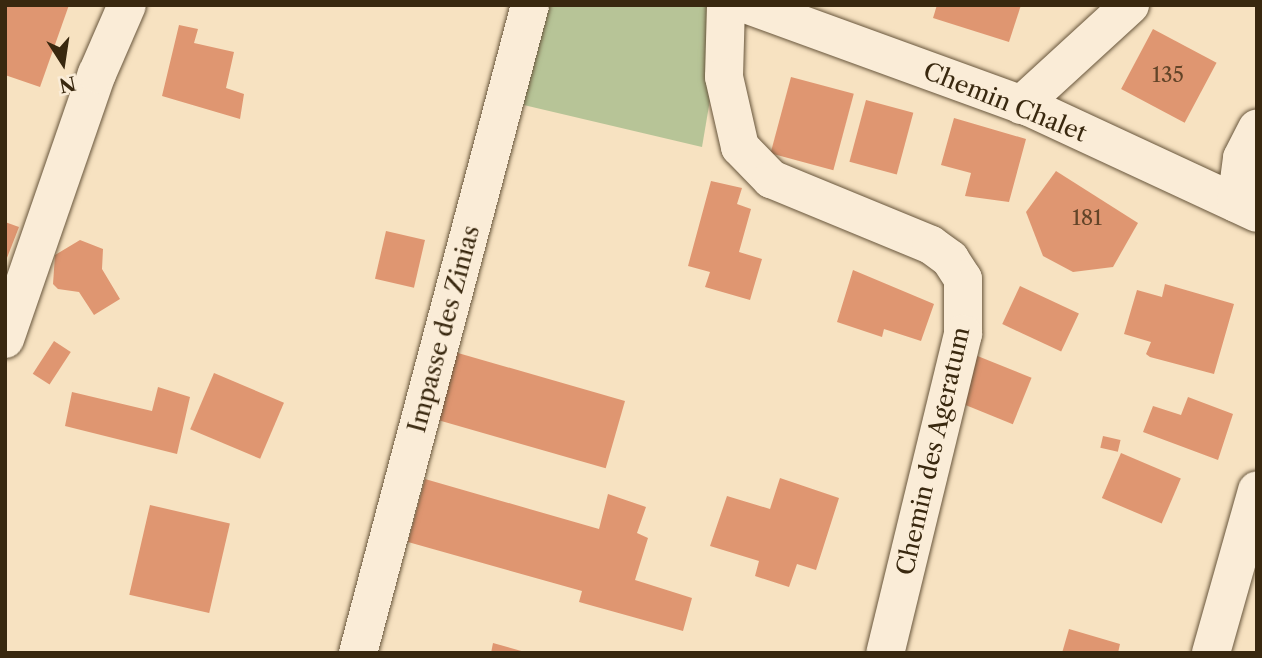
<!DOCTYPE html>
<html>
<head>
<meta charset="utf-8">
<style>
  body { margin:0 }
  #map { position:relative; width:1262px; height:658px; overflow:hidden; background:#f7e2c1; font-family:"Libre Caslon Text",serif }
  div>[style] { position:absolute }
  .green>* { inset:0; background:#b7c497 }
  .building>* { inset:0; background:#df9671; transform-origin:0 0 }
  .roads { filter:drop-shadow(0 0 2px #68563c) drop-shadow(0 0 2px #68563c) }
  .minor>* { height:38px; margin:-19px; padding:0 19px; transform-origin:19px; border-radius:19px; background:#faecd7 }
  span { translate:-50% -50%; white-space:nowrap; text-align:center; line-height:1.15; -webkit-text-stroke:7px #faecd7; paint-order:stroke }
  .number-label { font-size:21px; color:#624428 }
  .number-label span { -webkit-text-stroke-width:0 }
  .street-label { font-size:24px; color:#39280f }
  .frame { position:absolute; inset:0; border:7px solid #39280f; pointer-events:none }
  .north { position:absolute; left:28px; top:28px; width:70px; height:70px; -webkit-text-stroke:5px #faecd7; paint-order:stroke; rotate:168deg; font-size:19px; font-weight:700; line-height:28px; text-align:center; color:#39280f }
  .north::after { content:''; display:block; margin:auto; width:24px; height:32px; background:#39280f; clip-path:polygon(50% 0,100% 100%,50% 72%,0 100%) }
</style>
</head>
<body>
<div id="map">
  <div class="green">
    <i style="clip-path:polygon(535px 5px,726px 5px,702px 147px,511px 102px)"></i>
  </div>
  <div class="building">
    <i style="clip-path:polygon(5px 5px,69px 5px,40px 87px,5px 75px)"></i>
    <i style="clip-path:polygon(937px 5px,1021px 5px,1009px 42px,933px 18px)"></i>
    <i style="clip-path:polygon(179px 25px,198px 29px,194px 43px,234px 52px,226px 88px,244px 94px,240px 119px,162px 96px)"></i>
    <i style="left:1153px;top:29px;width:72px;height:68px;rotate:28deg"></i>
    <i style="left:791px;top:77px;width:65px;height:79px;rotate:15deg"></i>
    <i style="left:866px;top:100px;width:49px;height:64px;rotate:15deg"></i>
    <i style="clip-path:polygon(954px 118px,1026px 139px,1009px 202px,965px 196px,971px 173px,941px 165px)"></i>
    <i style="clip-path:polygon(1056px 171px,1138px 223px,1113px 267px,1073px 272px,1043px 256px,1026px 212px)"></i>
    <i style="clip-path:polygon(711px 181px,742px 188px,737px 204px,751px 209px,739px 252px,762px 259px,750px 300px,705px 287px,710px 272px,688px 266px)"></i>
    <i style="clip-path:polygon(5px 222px,19px 227px,5px 263px)"></i>
    <i style="left:386px;top:231px;width:40px;height:49px;rotate:13deg"></i>
    <i style="clip-path:polygon(80px 240px,103px 249px,102px 269px,120px 299px,94px 315px,79px 292px,58px 289px,53px 284px,55px 255px)"></i>
    <i style="clip-path:polygon(853px 270px,934px 304px,921px 341px,884px 329px,882px 337px,837px 322px)"></i>
    <i style="clip-path:polygon(1165px 284px,1234px 304px,1214px 374px,1150px 357px,1146px 354px,1151px 342px,1124px 334px,1137px 290px,1162px 297px)"></i>
    <i style="left:1020px;top:286px;width:65px;height:42px;rotate:25deg"></i>
    <i style="left:54px;top:341px;width:20px;height:39px;rotate:33deg"></i>
    <i style="left:451px;top:351px;width:181px;height:70px;rotate:16deg"></i>
    <i style="left:975px;top:355px;width:61px;height:50px;rotate:22deg"></i>
    <i style="left:214px;top:373px;width:76px;height:61px;rotate:23deg"></i>
    <i style="clip-path:polygon(158px 387px,190px 397px,177px 454px,65px 426px,72px 392px,152px 411px)"></i>
    <i style="clip-path:polygon(1188px 397px,1233px 414px,1218px 460px,1143px 432px,1153px 406px,1181px 415px)"></i>
    <i style="left:1103px;top:436px;width:18px;height:12px;rotate:13deg"></i>
    <i style="left:1121px;top:453px;width:65px;height:49px;rotate:23deg"></i>
    <i style="clip-path:polygon(780px 478px,839px 498px,816px 570px,797px 564px,789px 587px,755px 576px,759px 561px,710px 546px,727px 496px,770px 509px)"></i>
    <i style="clip-path:polygon(425px 479px,599px 529px,608px 494px,646px 507px,637px 533px,648px 538px,635px 580px,692px 598px,683px 631px,579px 602px,582px 591px,408px 542px)"></i>
    <i style="left:150px;top:505px;width:82px;height:92px;rotate:13deg"></i>
    <i style="clip-path:polygon(1069px 629px,1120px 644px,1118px 653px,1062px 653px)"></i>
    <i style="clip-path:polygon(493px 643px,525px 652px,525px 653px,491px 653px)"></i>
  </div>
  <div class="roads">
    <div class="minor">
      <i style="left:726px;top:5px;width:72px;rotate:91.6deg"></i>
      <i style="left:724px;top:77px;width:72px;rotate:77.1deg"></i>
      <i style="left:740px;top:147px;width:45px;rotate:45.9deg"></i>
      <i style="left:771px;top:179px;width:173px;rotate:22.4deg"></i>
      <i style="left:931px;top:245px;width:24px;rotate:36deg"></i>
      <i style="left:950px;top:259px;width:24px;rotate:57deg"></i>
      <i style="left:963px;top:279px;width:55px;rotate:90deg"></i>
      <i style="left:963px;top:334px;width:328px;rotate:103.7deg"></i>
      <i style="left:748px;top:5px;width:299px;rotate:20deg"></i>
      <i style="left:1029px;top:107px;width:251px;rotate:24.9deg"></i>
      <i style="left:1021px;top:105px;width:148px;rotate:-42.5deg"></i>
      <i style="left:1236px;top:203px;width:45px;rotate:-82.4deg"></i>
      <i style="left:1242px;top:158px;width:33px;rotate:-63deg"></i>
      <i style="left:5px;top:339px;width:281px;rotate:-70.9deg"></i>
      <i style="left:97px;top:74px;width:75px;rotate:-66.5deg"></i>
      <i style="left:358px;top:653px;width:670px;rotate:-75.13deg"></i>
      <i style="left:1211px;top:653px;width:169px;rotate:-74.2deg"></i>
    </div>
  </div>
  <div class="number-label">
    <span style="left:1168px;top:75px">135</span>
    <span style="left:1087px;top:218px">181</span>
  </div>
  <div class="street-label">
    <span style="left:1005px;top:102px;rotate:22deg">Chemin Chalet</span>
    <span style="left:444px;top:329px;rotate:-75deg">Impasse des Zinias</span>
    <span style="left:933px;top:451px;rotate:-77deg">Chemin des Ageratum</span>
  </div>
  <div class="frame"></div>
  <div class="north">N</div>
</div>
</body>
</html>
